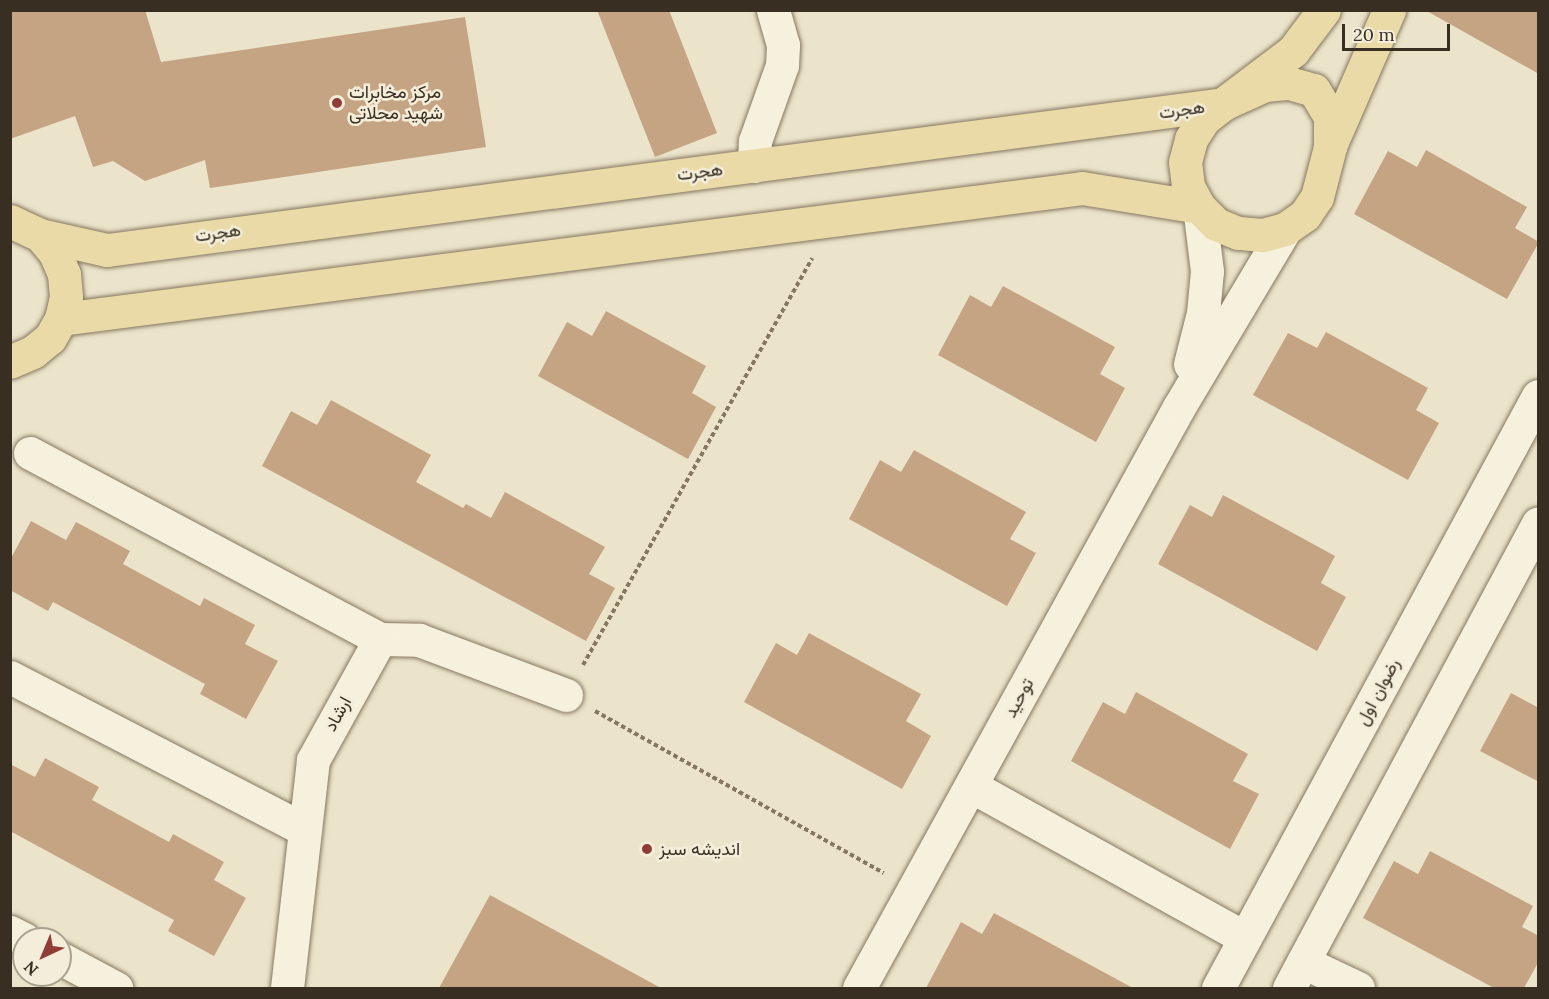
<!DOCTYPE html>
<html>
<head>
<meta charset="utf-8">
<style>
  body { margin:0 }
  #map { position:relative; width:1549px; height:999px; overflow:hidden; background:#ebe4ca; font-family:Lora,Vazirmatn,serif }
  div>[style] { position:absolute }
  .building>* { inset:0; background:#c5a484 }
  .path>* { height:4px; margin-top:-2px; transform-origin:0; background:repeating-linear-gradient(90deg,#867760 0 4.5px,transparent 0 7.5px) }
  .roads { filter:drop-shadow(0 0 2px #867760) drop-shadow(0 0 2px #867760) }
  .minor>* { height:33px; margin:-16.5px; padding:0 16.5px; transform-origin:16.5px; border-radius:16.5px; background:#f6f1dd }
  .major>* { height:33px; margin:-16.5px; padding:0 16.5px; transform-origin:16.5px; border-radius:16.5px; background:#e9daa7 }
  .dots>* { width:16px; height:16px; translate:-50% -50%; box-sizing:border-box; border:3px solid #f3edd9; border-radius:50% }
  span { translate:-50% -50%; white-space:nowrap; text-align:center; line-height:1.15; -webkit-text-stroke:5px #f3edd9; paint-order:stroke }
  .poi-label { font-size:18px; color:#382e22 }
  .left { translate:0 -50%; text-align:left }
  .street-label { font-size:18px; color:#382e22 }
  .frame { position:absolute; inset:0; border:12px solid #382e22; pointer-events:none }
  .north { position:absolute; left:12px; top:927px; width:60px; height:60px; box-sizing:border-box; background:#f3edd9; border:2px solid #a8a190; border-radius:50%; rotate:224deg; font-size:16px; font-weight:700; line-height:24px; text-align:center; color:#382e22 }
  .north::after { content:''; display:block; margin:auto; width:21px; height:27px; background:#8f3d36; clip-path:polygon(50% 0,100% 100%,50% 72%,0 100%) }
  .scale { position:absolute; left:1342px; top:24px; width:108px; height:27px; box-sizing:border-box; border:3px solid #382e22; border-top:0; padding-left:8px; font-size:18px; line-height:21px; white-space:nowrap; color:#382e22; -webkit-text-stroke:4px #f3edd9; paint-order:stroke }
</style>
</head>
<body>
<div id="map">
  <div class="building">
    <i style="clip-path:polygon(10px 10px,145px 10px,161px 62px,465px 17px,486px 147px,210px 188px,205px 160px,145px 181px,113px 161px,93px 167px,75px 116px,10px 139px)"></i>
    <i style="clip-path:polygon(597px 10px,669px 10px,717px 133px,655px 157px)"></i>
    <i style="clip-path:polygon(1425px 10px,1539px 10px,1539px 74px)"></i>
    <i style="clip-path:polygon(1426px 150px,1527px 207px,1515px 228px,1539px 242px,1507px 299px,1354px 214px,1388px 151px,1417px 167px)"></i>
    <i style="clip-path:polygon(1003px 286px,1115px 347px,1100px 374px,1125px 388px,1096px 442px,938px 355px,970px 295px,991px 307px)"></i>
    <i style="clip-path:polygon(606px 311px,706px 366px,692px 393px,716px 407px,688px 459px,538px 376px,567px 322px,592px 336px)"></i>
    <i style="clip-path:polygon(1326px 332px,1428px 388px,1416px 410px,1439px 423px,1408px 480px,1253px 395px,1288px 333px,1317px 348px)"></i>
    <i style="clip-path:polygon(331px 400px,431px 455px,416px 482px,463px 508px,466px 504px,491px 518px,505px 492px,605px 547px,589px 574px,615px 588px,586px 641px,262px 466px,291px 411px,317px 425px)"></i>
    <i style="clip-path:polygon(914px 450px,1026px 512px,1010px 539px,1036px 553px,1007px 606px,849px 519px,880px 460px,901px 472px)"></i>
    <i style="clip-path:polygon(1223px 495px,1335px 556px,1321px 583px,1346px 597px,1317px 651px,1158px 564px,1190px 505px,1212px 517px)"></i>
    <i style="clip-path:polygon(31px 521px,66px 540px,76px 522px,130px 551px,123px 564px,200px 606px,204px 598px,255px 625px,245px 644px,278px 661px,246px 719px,200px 694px,205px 684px,53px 602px,48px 611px,10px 590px,10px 560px)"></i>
    <i style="clip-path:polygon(809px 633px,921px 694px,906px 721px,931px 736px,902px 789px,744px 702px,776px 643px,797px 655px)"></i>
    <i style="clip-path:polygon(1136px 692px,1248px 754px,1233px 781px,1259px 794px,1230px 849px,1071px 761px,1103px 702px,1125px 714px)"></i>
    <i style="clip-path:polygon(1511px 693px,1539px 708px,1539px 782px,1480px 751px)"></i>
    <i style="clip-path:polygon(45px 758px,99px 787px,92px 800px,169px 842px,173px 834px,224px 862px,214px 880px,246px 898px,214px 956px,168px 931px,174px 920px,10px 831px,10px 764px,35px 777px)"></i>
    <i style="clip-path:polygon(1430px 851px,1533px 906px,1522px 927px,1539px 936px,1539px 961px,1524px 988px,1494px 988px,1363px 918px,1394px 861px,1418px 874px)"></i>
    <i style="clip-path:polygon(490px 895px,661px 988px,439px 988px)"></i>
    <i style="clip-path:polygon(994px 913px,1133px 988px,926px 988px,961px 922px,982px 934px)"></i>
  </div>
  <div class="path">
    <i style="left:583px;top:665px;width:467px;rotate:-60.6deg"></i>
    <i style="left:595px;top:711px;width:331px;rotate:29.3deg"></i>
  </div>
  <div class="roads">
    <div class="minor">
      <i style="left:754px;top:166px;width:25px;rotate:-88deg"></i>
      <i style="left:755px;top:141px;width:81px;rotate:-70.4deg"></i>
      <i style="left:782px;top:65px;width:20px;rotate:-87deg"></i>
      <i style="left:783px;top:45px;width:36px;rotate:-106deg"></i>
      <i style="left:1190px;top:364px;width:53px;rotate:-75.7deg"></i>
      <i style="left:1203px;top:313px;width:42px;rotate:-84.6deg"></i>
      <i style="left:1207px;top:271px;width:64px;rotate:-97.1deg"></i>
      <i style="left:30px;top:453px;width:396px;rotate:28deg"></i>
      <i style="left:380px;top:639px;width:39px;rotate:1deg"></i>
      <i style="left:419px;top:640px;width:157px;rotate:20.5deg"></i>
      <i style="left:10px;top:677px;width:332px;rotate:27.4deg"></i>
      <i style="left:971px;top:786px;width:313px;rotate:29deg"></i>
      <i style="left:10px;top:932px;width:16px;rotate:27deg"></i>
      <i style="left:60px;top:958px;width:64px;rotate:28.2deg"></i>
      <i style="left:1303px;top:962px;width:61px;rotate:25.3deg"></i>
      <i style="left:287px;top:988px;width:229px;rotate:-83.5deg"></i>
      <i style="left:313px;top:760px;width:138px;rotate:-61deg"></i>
      <i style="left:859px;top:988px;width:663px;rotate:-61.16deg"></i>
      <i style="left:1179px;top:407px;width:207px;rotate:-59.2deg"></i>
      <i style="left:1218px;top:988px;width:673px;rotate:-61.61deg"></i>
      <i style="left:1289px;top:988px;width:527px;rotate:-61.83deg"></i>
    </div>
    <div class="major">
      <i style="left:1289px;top:83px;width:26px;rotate:16deg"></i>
      <i style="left:1314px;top:90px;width:31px;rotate:59deg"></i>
      <i style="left:1330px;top:117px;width:30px;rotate:90deg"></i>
      <i style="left:1330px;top:147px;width:52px;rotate:104.6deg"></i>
      <i style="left:1317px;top:197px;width:22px;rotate:124deg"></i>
      <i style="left:1305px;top:215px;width:24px;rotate:145deg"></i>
      <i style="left:1285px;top:229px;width:24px;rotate:165deg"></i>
      <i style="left:1262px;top:235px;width:24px;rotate:-175deg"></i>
      <i style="left:1238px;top:233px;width:24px;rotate:-158deg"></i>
      <i style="left:1216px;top:224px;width:24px;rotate:-135deg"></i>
      <i style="left:1199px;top:207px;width:24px;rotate:-118deg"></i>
      <i style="left:1188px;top:186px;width:24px;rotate:-97deg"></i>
      <i style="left:1185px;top:162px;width:24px;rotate:-75deg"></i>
      <i style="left:1191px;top:139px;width:24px;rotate:-57deg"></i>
      <i style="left:1204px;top:119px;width:24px;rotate:-38deg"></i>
      <i style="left:1223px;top:104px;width:46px;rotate:-24.3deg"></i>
      <i style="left:1265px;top:85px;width:24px;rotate:-5deg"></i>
      <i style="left:1330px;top:146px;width:148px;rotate:-66.5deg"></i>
      <i style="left:10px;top:221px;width:33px;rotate:25deg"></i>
      <i style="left:40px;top:235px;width:23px;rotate:50deg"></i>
      <i style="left:55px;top:253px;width:23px;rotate:67deg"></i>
      <i style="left:64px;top:274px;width:23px;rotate:85deg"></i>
      <i style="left:66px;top:297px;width:23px;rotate:103deg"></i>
      <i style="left:61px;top:319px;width:22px;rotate:120deg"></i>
      <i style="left:50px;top:338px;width:22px;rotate:141deg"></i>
      <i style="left:33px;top:352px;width:25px;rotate:157deg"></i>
      <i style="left:40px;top:235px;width:69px;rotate:12.6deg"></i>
      <i style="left:107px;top:250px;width:1126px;rotate:-7.45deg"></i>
      <i style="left:1223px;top:104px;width:88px;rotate:-37.1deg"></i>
      <i style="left:1293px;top:51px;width:51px;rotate:-52.9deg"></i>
      <i style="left:61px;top:319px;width:1029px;rotate:-7.31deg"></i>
      <i style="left:1082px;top:188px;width:119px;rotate:9.2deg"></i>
    </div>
  </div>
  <div class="dots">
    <i style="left:337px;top:103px;background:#8f3d36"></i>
    <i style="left:647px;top:849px;background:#8f3d36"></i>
  </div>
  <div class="poi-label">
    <span class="left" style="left:349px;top:103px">مرکز مخابرات<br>شهید محلاتی</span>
    <span class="left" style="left:659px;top:849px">اندیشه سبز</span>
  </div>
  <div class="street-label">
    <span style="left:1182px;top:110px;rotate:-8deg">هجرت</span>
    <span style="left:700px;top:172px;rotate:-7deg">هجرت</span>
    <span style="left:218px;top:233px;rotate:-8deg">هجرت</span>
    <span style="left:1378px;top:692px;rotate:-62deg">رضوان اول</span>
    <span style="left:1019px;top:698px;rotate:-61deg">توحید</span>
    <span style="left:338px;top:714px;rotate:-61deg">ارشاد</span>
  </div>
  <div class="frame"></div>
  <div class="north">N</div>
  <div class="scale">20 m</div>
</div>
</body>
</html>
